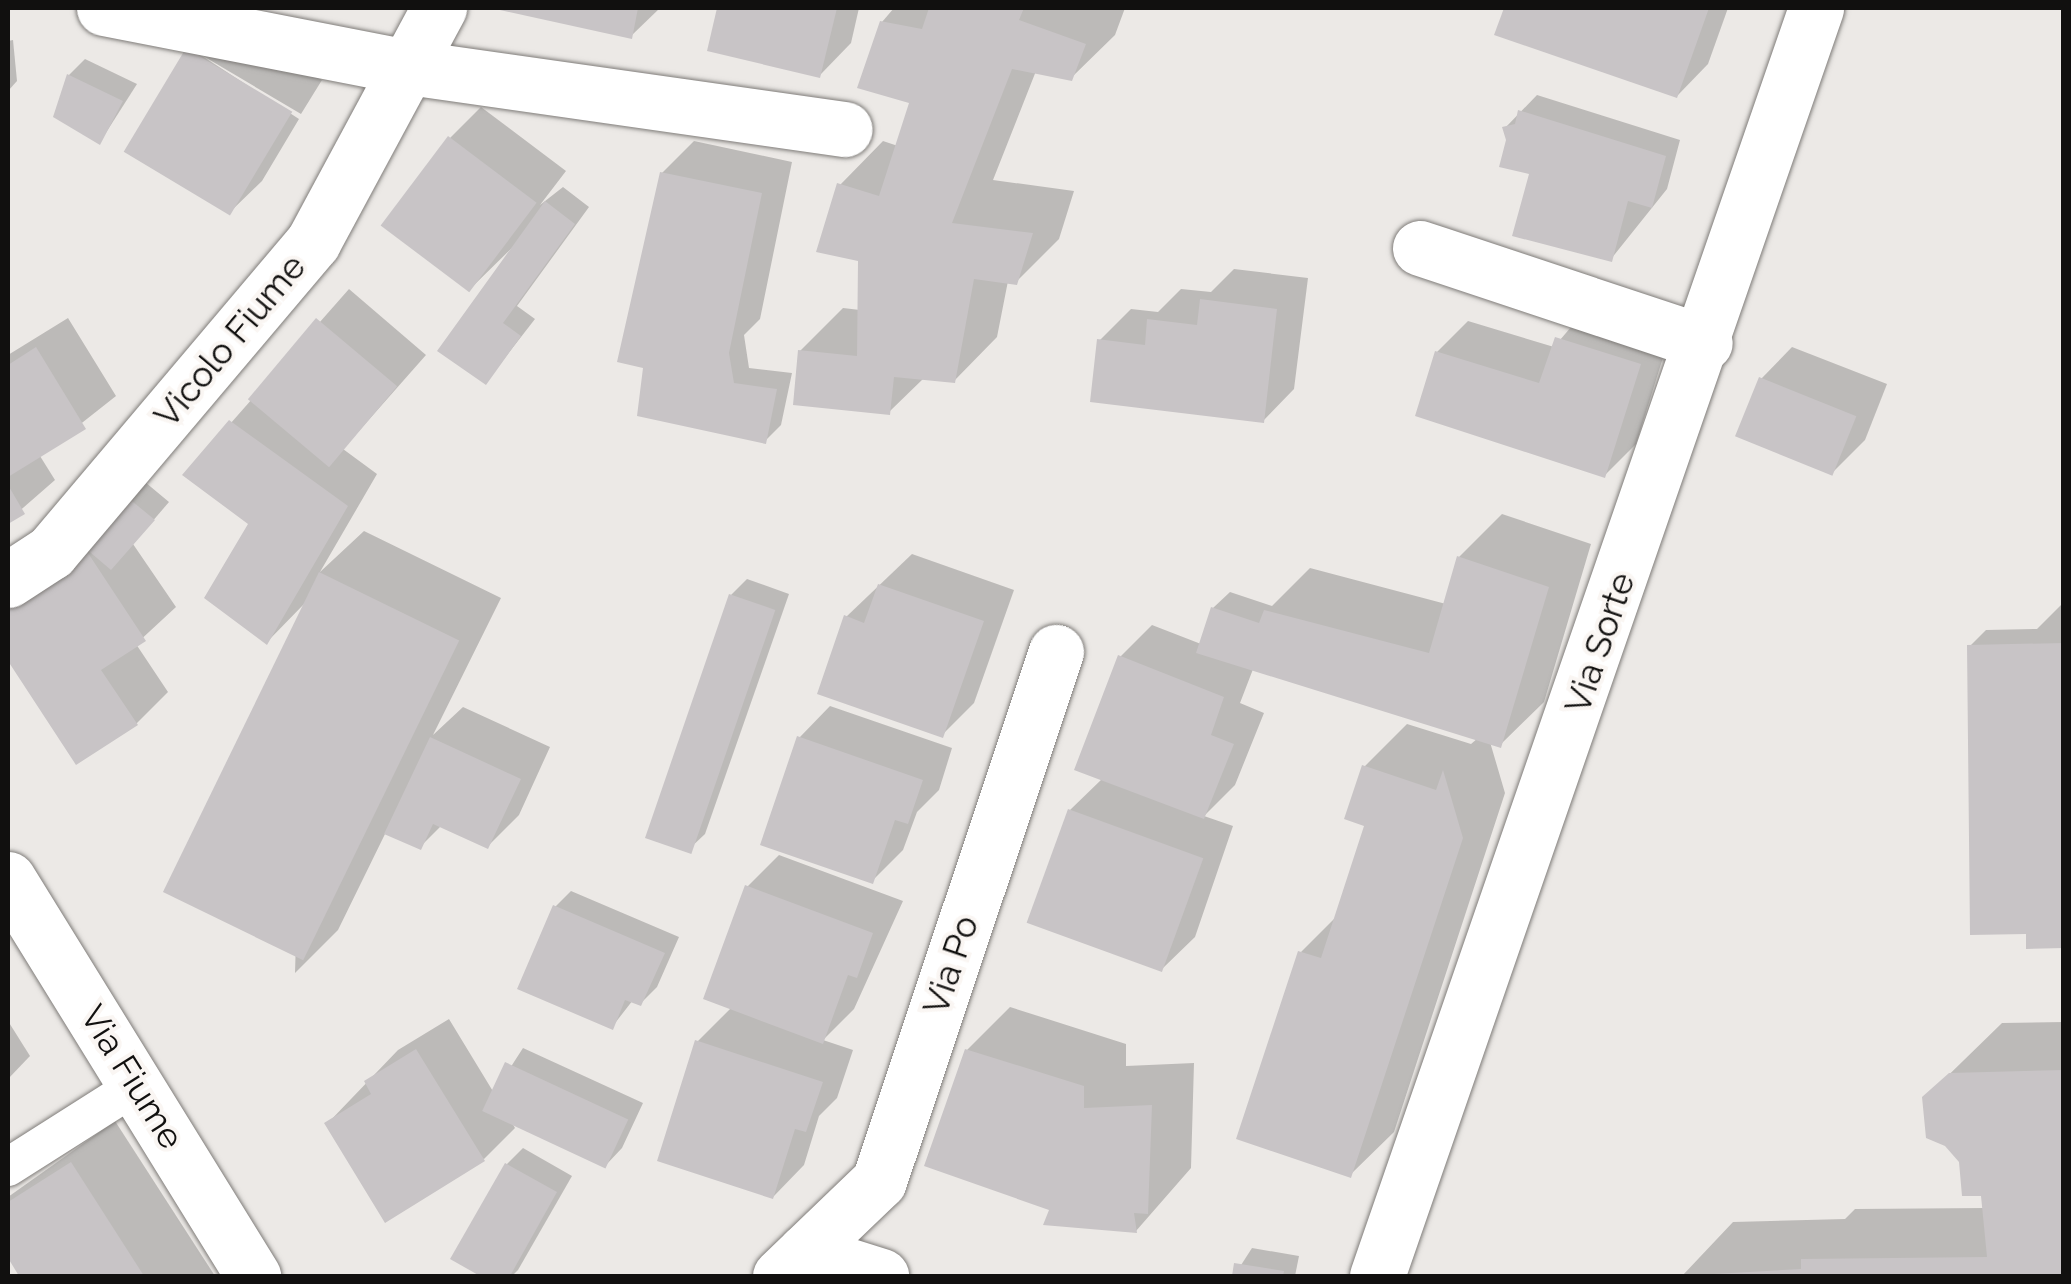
<!DOCTYPE html>
<html>
<head>
<meta charset="utf-8">
<style>
  body { margin:0 }
  #map { position:relative; width:2071px; height:1284px; overflow:hidden; background:#ece9e6; font-family:Raleway,sans-serif }
  div>[style] { position:absolute }
  .shadow>* { inset:0; background:#0003 }
  .building>* { inset:0; background:#c8c4c6; transform-origin:0 0 }
  .roads { filter:drop-shadow(0 0 2px #7f7c79) drop-shadow(0 0 2px #7f7c79) }
  .lane>* { height:38px; margin:-19px; padding:0 19px; transform-origin:19px; border-radius:19px; background:#fff }
  .street>* { height:55px; margin:-27.5px; padding:0 27.5px; transform-origin:27.5px; border-radius:27.5px; background:#fff }
  .secondary>* { height:55px; margin:-27.5px; padding:0 27.5px; transform-origin:27.5px; border-radius:27.5px; background:#fff }
  span { translate:-50% -50%; white-space:nowrap; text-align:center; line-height:1.15; -webkit-text-stroke:8px #faf6f3; paint-order:stroke }
  .street-label { font-size:35px; color:#11100f }
  .frame { position:absolute; inset:0; border:10px solid #11100f; pointer-events:none }
</style>
</head>
<body>
<div id="map">
  <div class="shadow">
    <i style="clip-path:polygon(494px 8px,660px 8px,631px 36px)"></i>
    <i style="clip-path:polygon(720px 8px,859px 8px,851px 43px,820px 75px,710px 49px)"></i>
    <i style="clip-path:polygon(894px 8px,1125px 8px,1115px 35px,1071px 78px,1036px 71px,993px 180px,1074px 191px,1059px 239px,1016px 282px,1008px 281px,997px 337px,954px 381px,924px 378px,889px 412px,800px 351px,843px 308px,860px 310px,861px 259px,840px 185px,883px 141px,898px 146px,912px 101px,882px 22px)"></i>
    <i style="clip-path:polygon(1506px 8px,1728px 8px,1708px 64px,1677px 96px,1497px 33px)"></i>
    <i style="clip-path:polygon(219px 18px,322px 80px,301px 114px,193px 50px,299px 119px,262px 181px,230px 212px,128px 151px,188px 50px)"></i>
    <i style="clip-path:polygon(13px 40px,17px 81px,8px 91px,8px 41px)"></i>
    <i style="clip-path:polygon(85px 59px,137px 84px,100px 142px,56px 115px,69px 75px)"></i>
    <i style="clip-path:polygon(1537px 95px,1680px 140px,1667px 189px,1611px 259px,1540px 160px,1508px 140px,1505px 128px)"></i>
    <i style="clip-path:polygon(481px 107px,566px 171px,540px 205px,563px 187px,589px 207px,517px 306px,535px 319px,486px 382px,520px 240px,469px 290px,450px 138px)"></i>
    <i style="clip-path:polygon(694px 141px,792px 162px,760px 319px,744px 335px,749px 368px,792px 373px,781px 425px,765px 441px,640px 414px,662px 173px)"></i>
    <i style="clip-path:polygon(1234px 269px,1308px 278px,1294px 389px,1263px 421px,1100px 340px,1131px 309px,1158px 312px,1181px 289px,1211px 292px)"></i>
    <i style="clip-path:polygon(349px 289px,426px 355px,343px 449px,377px 474px,320px 572px,364px 531px,501px 598px,433px 735px,463px 707px,550px 747px,519px 815px,488px 846px,442px 825px,420px 847px,386px 832px,338px 930px,295px 973px,306px 602px,267px 642px,251px 523px,186px 474px)"></i>
    <i style="clip-path:polygon(1588px 307px,1671px 332px,1636px 444px,1605px 475px,1437px 352px,1468px 321px,1554px 347px)"></i>
    <i style="clip-path:polygon(68px 318px,116px 396px,40px 456px,55px 480px,8px 521px,8px 355px)"></i>
    <i style="clip-path:polygon(1792px 347px,1887px 384px,1865px 440px,1834px 471px,1761px 379px)"></i>
    <i style="clip-path:polygon(145px 482px,169px 502px,133px 544px,176px 607px,136px 644px,168px 692px,137px 723px,77px 762px,8px 656px,8px 592px)"></i>
    <i style="clip-path:polygon(1502px 514px,1591px 544px,1544px 702px,1500px 745px,1490px 742px,1505px 793px,1394px 1132px,1350px 1175px,1301px 952px,1338px 915px,1367px 824px,1364px 767px,1407px 724px,1471px 744px,1478px 738px,1255px 664px,1240px 703px,1264px 713px,1235px 785px,1204px 816px,1233px 826px,1195px 937px,1163px 968px,1070px 810px,1103px 778px,1121px 656px,1152px 625px,1201px 644px,1213px 608px,1230px 592px,1272px 606px,1310px 568px,1446px 604px,1459px 557px)"></i>
    <i style="clip-path:polygon(912px 554px,1014px 590px,974px 703px,942px 735px,846px 617px)"></i>
    <i style="clip-path:polygon(747px 579px,789px 594px,705px 834px,688px 850px,731px 595px)"></i>
    <i style="clip-path:polygon(2064px 602px,2064px 946px,2027px 931px,1970px 646px,1986px 630px,2037px 629px)"></i>
    <i style="clip-path:polygon(830px 706px,952px 748px,939px 790px,917px 812px,903px 850px,872px 881px,799px 738px)"></i>
    <i style="clip-path:polygon(779px 855px,903px 901px,854px 1009px,823px 1040px,853px 1050px,837px 1098px,819px 1116px,804px 1165px,773px 1197px,697px 1042px,732px 1007px,747px 887px)"></i>
    <i style="clip-path:polygon(571px 891px,679px 937px,657px 987px,641px 1003px,633px 1000px,612px 1027px,555px 907px)"></i>
    <i style="clip-path:polygon(1010px 1007px,1126px 1044px,1126px 1066px,1194px 1063px,1191px 1168px,1136px 1231px,1052px 1208px,967px 1050px)"></i>
    <i style="clip-path:polygon(449px 1019px,494px 1093px,523px 1048px,643px 1103px,622px 1148px,606px 1165px,511px 1121px,515px 1128px,484px 1159px,327px 1124px,398px 1050px)"></i>
    <i style="clip-path:polygon(8px 1021px,30px 1056px,8px 1079px)"></i>
    <i style="clip-path:polygon(2064px 1022px,2064px 1276px,1682px 1276px,1733px 1222px,1845px 1219px,1855px 1209px,1985px 1208px,1983px 1194px,1925px 1098px,2002px 1023px)"></i>
    <i style="clip-path:polygon(115px 1121px,215px 1276px,22px 1276px,8px 1253px,8px 1197px)"></i>
    <i style="clip-path:polygon(523px 1148px,572px 1176px,518px 1270px,512px 1276px,485px 1276px,453px 1259px,507px 1164px)"></i>
    <i style="clip-path:polygon(1252px 1248px,1299px 1256px,1295px 1276px,1234px 1276px)"></i>
  </div>
  <div class="building">
    <i style="clip-path:polygon(491px 8px,638px 8px,632px 39px)"></i>
    <i style="clip-path:polygon(717px 8px,837px 8px,820px 78px,707px 51px)"></i>
    <i style="clip-path:polygon(929px 8px,1024px 8px,1019px 20px,1086px 44px,1072px 81px,1012px 69px,952px 223px,1033px 233px,1017px 285px,974px 279px,955px 383px,894px 377px,890px 415px,793px 405px,798px 350px,857px 356px,858px 261px,816px 252px,837px 183px,879px 196px,909px 103px,857px 88px,880px 21px,922px 29px)"></i>
    <i style="clip-path:polygon(1504px 8px,1709px 8px,1677px 98px,1494px 35px)"></i>
    <i style="left:186px;top:48px;width:124px;height:121px;rotate:31deg"></i>
    <i style="clip-path:polygon(67px 74px,123px 101px,100px 145px,53px 117px)"></i>
    <i style="clip-path:polygon(1518px 110px,1666px 156px,1652px 208px,1628px 201px,1612px 262px,1512px 236px,1529px 174px,1499px 167px,1506px 140px,1502px 127px,1515px 124px)"></i>
    <i style="left:448px;top:136px;width:111px;height:112px;rotate:37deg"></i>
    <i style="clip-path:polygon(660px 172px,762px 193px,729px 353px,734px 383px,777px 389px,766px 444px,637px 416px,643px 368px,617px 362px)"></i>
    <i style="clip-path:polygon(545px 201px,575px 224px,503px 323px,521px 336px,486px 385px,437px 351px)"></i>
    <i style="clip-path:polygon(1200px 299px,1277px 309px,1264px 423px,1090px 402px,1097px 339px,1145px 345px,1147px 319px,1197px 325px)"></i>
    <i style="left:316px;top:318px;width:106px;height:106px;rotate:40deg"></i>
    <i style="clip-path:polygon(1555px 337px,1641px 364px,1605px 478px,1415px 416px,1435px 351px,1539px 383px)"></i>
    <i style="clip-path:polygon(36px 347px,86px 429px,8px 477px,8px 365px)"></i>
    <i style="left:1759px;top:377px;width:105px;height:64px;rotate:22deg"></i>
    <i style="clip-path:polygon(229px 420px,348px 506px,267px 645px,204px 598px,248px 524px,182px 475px)"></i>
    <i style="clip-path:polygon(8px 485px,25px 514px,8px 524px)"></i>
    <i style="clip-path:polygon(127px 497px,155px 520px,111px 570px,84px 547px,146px 641px,101px 670px,138px 725px,76px 765px,8px 661px,8px 598px)"></i>
    <i style="clip-path:polygon(1457px 556px,1549px 587px,1501px 748px,1196px 653px,1211px 607px,1259px 623px,1264px 610px,1429px 653px)"></i>
    <i style="left:319px;top:572px;width:156px;height:356px;rotate:26deg"></i>
    <i style="clip-path:polygon(878px 584px,984px 621px,943px 738px,817px 694px,844px 615px,864px 623px)"></i>
    <i style="left:729px;top:594px;width:49px;height:258px;rotate:19deg"></i>
    <i style="clip-path:polygon(2064px 643px,2064px 948px,2026px 949px,2026px 934px,1970px 935px,1967px 645px)"></i>
    <i style="clip-path:polygon(1118px 655px,1224px 697px,1211px 735px,1234px 744px,1204px 819px,1074px 770px)"></i>
    <i style="clip-path:polygon(797px 736px,923px 780px,908px 824px,895px 820px,873px 884px,760px 845px)"></i>
    <i style="clip-path:polygon(430px 737px,521px 779px,488px 849px,433px 824px,421px 850px,384px 834px)"></i>
    <i style="clip-path:polygon(1362px 765px,1436px 790px,1443px 770px,1463px 838px,1351px 1178px,1236px 1139px,1298px 951px,1321px 958px,1364px 826px,1344px 819px)"></i>
    <i style="left:1068px;top:809px;width:144px;height:121px;rotate:20deg"></i>
    <i style="clip-path:polygon(745px 885px,873px 933px,857px 978px,848px 975px,823px 1044px,703px 999px)"></i>
    <i style="clip-path:polygon(553px 905px,665px 953px,641px 1006px,625px 1000px,613px 1030px,517px 989px)"></i>
    <i style="clip-path:polygon(695px 1040px,823px 1082px,806px 1132px,795px 1129px,773px 1199px,657px 1161px)"></i>
    <i style="clip-path:polygon(416px 1049px,485px 1161px,385px 1223px,324px 1123px,371px 1094px,364px 1081px)"></i>
    <i style="clip-path:polygon(965px 1049px,1084px 1086px,1084px 1108px,1152px 1105px,1148px 1214px,1134px 1213px,1137px 1233px,1043px 1225px,1049px 1210px,924px 1166px)"></i>
    <i style="left:505px;top:1062px;width:136px;height:54px;rotate:25deg"></i>
    <i style="clip-path:polygon(2064px 1070px,2064px 1276px,1679px 1276px,1801px 1269px,1801px 1259px,1987px 1257px,1981px 1196px,1962px 1196px,1959px 1162px,1945px 1146px,1926px 1138px,1922px 1097px,1949px 1073px)"></i>
    <i style="clip-path:polygon(71px 1162px,144px 1276px,19px 1276px,8px 1258px,8px 1202px)"></i>
    <i style="clip-path:polygon(505px 1163px,557px 1192px,510px 1276px,480px 1276px,450px 1259px)"></i>
    <i style="clip-path:polygon(1234px 1263px,1284px 1271px,1283px 1276px,1232px 1276px)"></i>
  </div>
  <div class="roads">
    <div class="lane">
      <i style="left:8px;top:1167px;width:153px;rotate:-32.4deg"></i>
    </div>
    <div class="street">
      <i style="left:104px;top:8px;width:310px;rotate:11deg"></i>
      <i style="left:408px;top:67px;width:441px;rotate:8.1deg"></i>
      <i style="left:1420px;top:248px;width:300px;rotate:18.4deg"></i>
      <i style="left:8px;top:580px;width:51px;rotate:-33.1deg"></i>
      <i style="left:51px;top:552px;width:406px;rotate:-49.8deg"></i>
      <i style="left:313px;top:242px;width:266px;rotate:-61.7deg"></i>
      <i style="left:805px;top:1252px;width:80px;rotate:17.5deg"></i>
      <i style="left:780px;top:1276px;width:137px;rotate:-43.8deg"></i>
      <i style="left:879px;top:1181px;width:558px;rotate:-71.5deg"></i>
      <i style="left:1377px;top:1276px;width:1342px;rotate:-70.9deg"></i>
    </div>
    <div class="secondary">
      <i style="left:8px;top:879px;width:467px;rotate:58.3deg"></i>
    </div>
  </div>
  <div class="street-label">
    <span style="left:230px;top:341px;rotate:-50deg">Vicolo Fiume</span>
    <span style="left:1600px;top:643px;rotate:-71deg">Via Sorte</span>
    <span style="left:951px;top:965px;rotate:-71deg">Via Po</span>
    <span style="left:132px;top:1077px;rotate:58deg">Via Fiume</span>
  </div>
  <div class="frame"></div>
</div>
</body>
</html>
